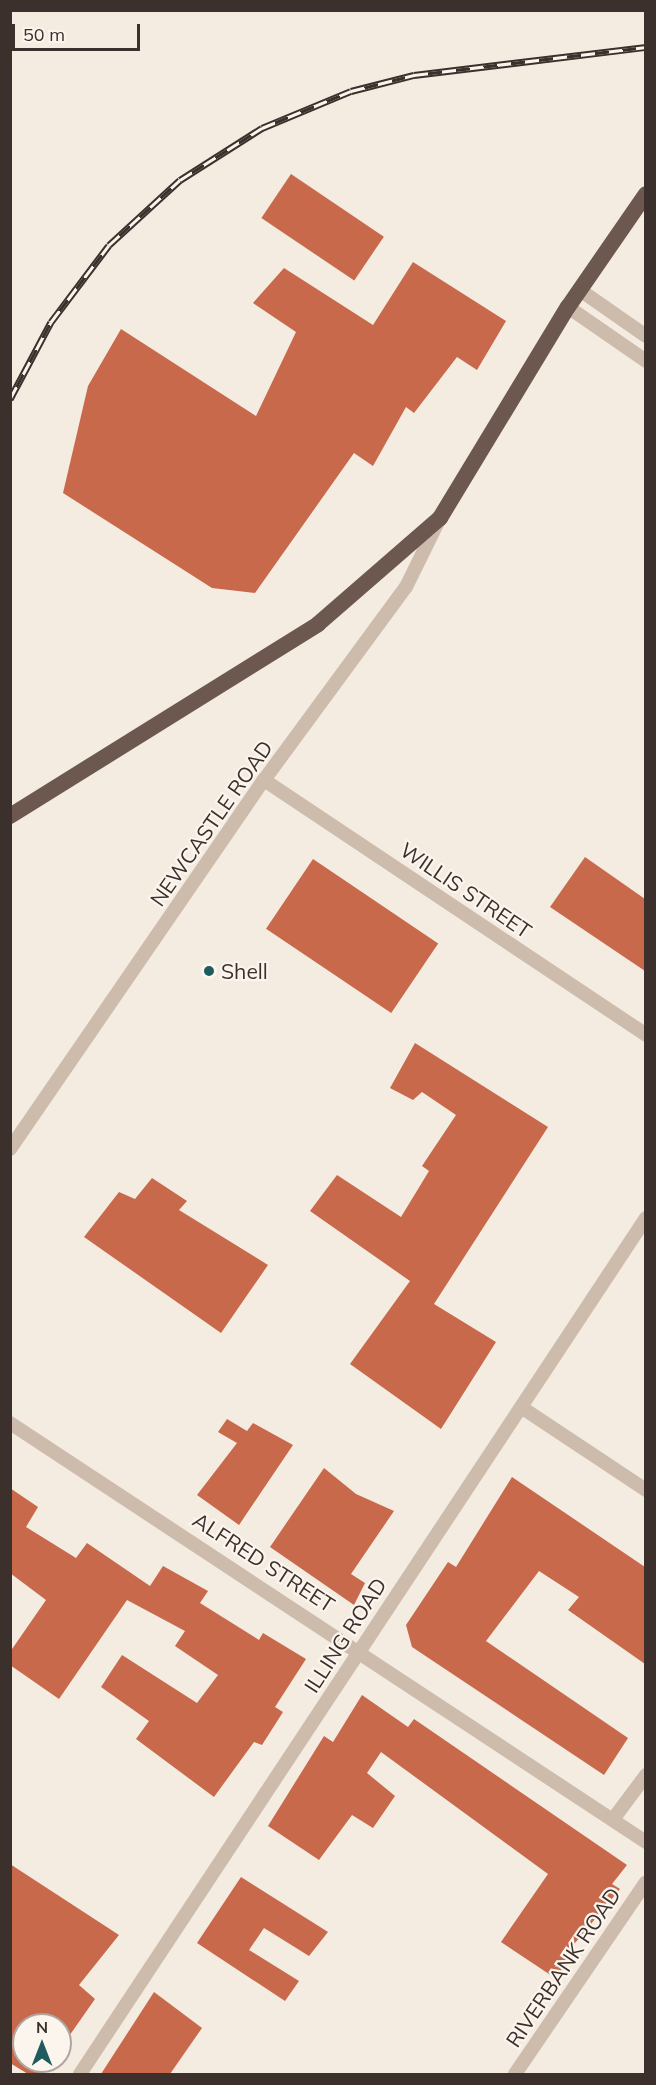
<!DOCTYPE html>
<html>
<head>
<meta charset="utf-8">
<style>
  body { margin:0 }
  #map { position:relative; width:656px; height:2085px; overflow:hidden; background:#f4ebe1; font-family:Mulish,sans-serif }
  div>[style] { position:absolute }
  .building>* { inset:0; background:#c8694b; transform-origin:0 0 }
  .minor>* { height:14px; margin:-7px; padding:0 7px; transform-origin:7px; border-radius:7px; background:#cdbbac }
  .trunk>* { height:16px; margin:-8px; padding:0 8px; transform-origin:8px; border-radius:8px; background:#6c584f }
  .rail>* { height:7px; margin-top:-3.5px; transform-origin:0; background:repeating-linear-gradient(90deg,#fbf5ee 0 14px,#3b302b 0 28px); box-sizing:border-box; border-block:2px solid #3b302b }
  .dots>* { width:16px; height:16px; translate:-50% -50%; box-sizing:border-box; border:3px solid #fbf5ee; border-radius:50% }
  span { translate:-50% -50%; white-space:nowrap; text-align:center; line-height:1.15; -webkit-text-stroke:4.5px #fbf5ee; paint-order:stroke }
  .street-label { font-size:21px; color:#3b302b }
  .poi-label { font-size:21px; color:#3b302b }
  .left { translate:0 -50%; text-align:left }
  .frame { position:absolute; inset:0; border:12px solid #3b302b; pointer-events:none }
  .north { position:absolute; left:12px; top:2013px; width:60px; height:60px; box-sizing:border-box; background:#fbf5ee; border:2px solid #aea6a0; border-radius:50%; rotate:0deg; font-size:16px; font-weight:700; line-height:24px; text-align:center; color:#3b302b }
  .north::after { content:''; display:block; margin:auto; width:21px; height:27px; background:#1f5a5e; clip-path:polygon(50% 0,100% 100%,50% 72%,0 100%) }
  .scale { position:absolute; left:12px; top:24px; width:128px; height:27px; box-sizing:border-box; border:3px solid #3b302b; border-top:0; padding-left:8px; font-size:18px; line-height:21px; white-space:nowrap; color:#3b302b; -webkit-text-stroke:4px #fbf5ee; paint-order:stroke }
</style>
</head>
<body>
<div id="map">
  <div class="building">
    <i style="left:291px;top:174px;width:112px;height:53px;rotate:34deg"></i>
    <i style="clip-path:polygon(413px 262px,506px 321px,477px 370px,457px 357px,414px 413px,406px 407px,373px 466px,354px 453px,255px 593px,212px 588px,63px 493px,88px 386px,121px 329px,256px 416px,296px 332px,253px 303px,284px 268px,373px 325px)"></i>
    <i style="clip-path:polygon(585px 857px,645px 899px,645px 971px,550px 907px)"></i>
    <i style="left:313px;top:859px;width:151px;height:84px;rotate:34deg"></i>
    <i style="clip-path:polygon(415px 1043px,548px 1127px,434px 1304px,496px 1342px,441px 1429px,350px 1364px,410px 1281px,310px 1211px,337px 1175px,401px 1217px,429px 1171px,422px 1166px,456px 1115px,422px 1092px,413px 1100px,390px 1088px)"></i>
    <i style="clip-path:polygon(152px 1178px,187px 1201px,179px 1210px,268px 1265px,221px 1333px,84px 1237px,119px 1192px,135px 1199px)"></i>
    <i style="clip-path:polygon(227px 1419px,247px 1431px,253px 1423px,293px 1445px,239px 1525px,197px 1495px,237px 1443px,218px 1432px)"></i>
    <i style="clip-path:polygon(324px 1468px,356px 1494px,394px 1511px,351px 1574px,365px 1583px,354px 1605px,270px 1547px)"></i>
    <i style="clip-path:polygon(512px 1477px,645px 1567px,645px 1664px,568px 1610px,579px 1597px,539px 1571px,486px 1641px,628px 1738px,604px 1775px,412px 1647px,406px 1625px,448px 1562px,456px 1567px)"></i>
    <i style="clip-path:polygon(10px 1488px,38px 1507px,26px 1527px,76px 1558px,87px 1543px,150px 1586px,163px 1566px,208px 1591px,200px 1603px,259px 1640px,263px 1633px,306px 1659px,275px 1707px,283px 1712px,262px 1745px,254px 1742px,214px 1797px,136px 1739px,149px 1721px,101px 1687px,122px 1655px,197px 1703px,218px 1675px,175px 1646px,185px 1631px,127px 1600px,59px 1699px,10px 1665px,10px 1652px,46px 1600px,10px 1573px)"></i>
    <i style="clip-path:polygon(362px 1695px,408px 1727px,414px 1719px,627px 1865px,612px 1884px,620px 1889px,565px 1955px,572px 1959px,558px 1980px,501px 1942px,548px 1874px,381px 1752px,367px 1773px,395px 1796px,373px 1828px,352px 1815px,319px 1860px,268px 1826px,324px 1736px,333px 1742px)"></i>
    <i style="clip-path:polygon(10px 1864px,119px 1935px,79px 1985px,95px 1999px,60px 2049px,60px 2025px,24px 2025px,24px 2061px,52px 2061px,43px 2074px,28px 2074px,10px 2063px)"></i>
    <i style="clip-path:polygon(241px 1877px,328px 1932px,309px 1956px,264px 1928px,249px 1950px,299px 1981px,285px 2001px,197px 1943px)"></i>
    <i style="clip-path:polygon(154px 1992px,202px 2028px,170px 2074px,101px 2074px)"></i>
  </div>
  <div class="minor">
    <i style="left:580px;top:290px;width:80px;rotate:34.9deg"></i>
    <i style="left:568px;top:307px;width:95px;rotate:34.7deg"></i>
    <i style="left:264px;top:780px;width:459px;rotate:33.7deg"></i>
    <i style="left:10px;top:1149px;width:448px;rotate:-55.5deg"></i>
    <i style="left:264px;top:780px;width:240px;rotate:-53.7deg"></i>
    <i style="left:406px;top:587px;width:72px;rotate:-63.8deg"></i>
    <i style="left:521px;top:1407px;width:150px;rotate:33.6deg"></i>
    <i style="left:10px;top:1423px;width:762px;rotate:33.38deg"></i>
    <i style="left:614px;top:1818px;width:54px;rotate:-53.3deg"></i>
    <i style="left:80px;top:2074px;width:1026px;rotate:-56.53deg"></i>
    <i style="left:515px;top:2074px;width:232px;rotate:-55.7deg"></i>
  </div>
  <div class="trunk">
    <i style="left:10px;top:816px;width:363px;rotate:-31.9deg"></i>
    <i style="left:318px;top:624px;width:162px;rotate:-41deg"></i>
    <i style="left:440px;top:518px;width:247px;rotate:-58.8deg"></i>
    <i style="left:568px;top:307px;width:137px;rotate:-55.4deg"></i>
  </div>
  <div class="rail">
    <i style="left:10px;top:399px;width:87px;rotate:-62deg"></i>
    <i style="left:51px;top:322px;width:96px;rotate:-53deg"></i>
    <i style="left:109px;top:245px;width:96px;rotate:-42.5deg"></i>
    <i style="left:180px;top:180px;width:97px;rotate:-32.4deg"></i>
    <i style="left:262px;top:128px;width:96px;rotate:-22.6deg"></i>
    <i style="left:351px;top:91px;width:65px;rotate:-14.3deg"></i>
    <i style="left:414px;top:75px;width:234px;rotate:-6.9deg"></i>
  </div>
  <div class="dots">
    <i style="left:209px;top:971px;background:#1f5a5e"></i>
  </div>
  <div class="street-label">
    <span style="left:211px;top:823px;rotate:-55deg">NEWCASTLE ROAD</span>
    <span style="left:466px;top:890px;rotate:34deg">WILLIS STREET</span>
    <span style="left:264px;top:1562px;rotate:33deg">ALFRED STREET</span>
    <span style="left:345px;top:1635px;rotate:-57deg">ILLING ROAD</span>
    <span style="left:563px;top:1967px;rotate:-56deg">RIVERBANK ROAD</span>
  </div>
  <div class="poi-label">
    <span class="left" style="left:221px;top:971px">Shell</span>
  </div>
  <div class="frame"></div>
  <div class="north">N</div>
  <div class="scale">50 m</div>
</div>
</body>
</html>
